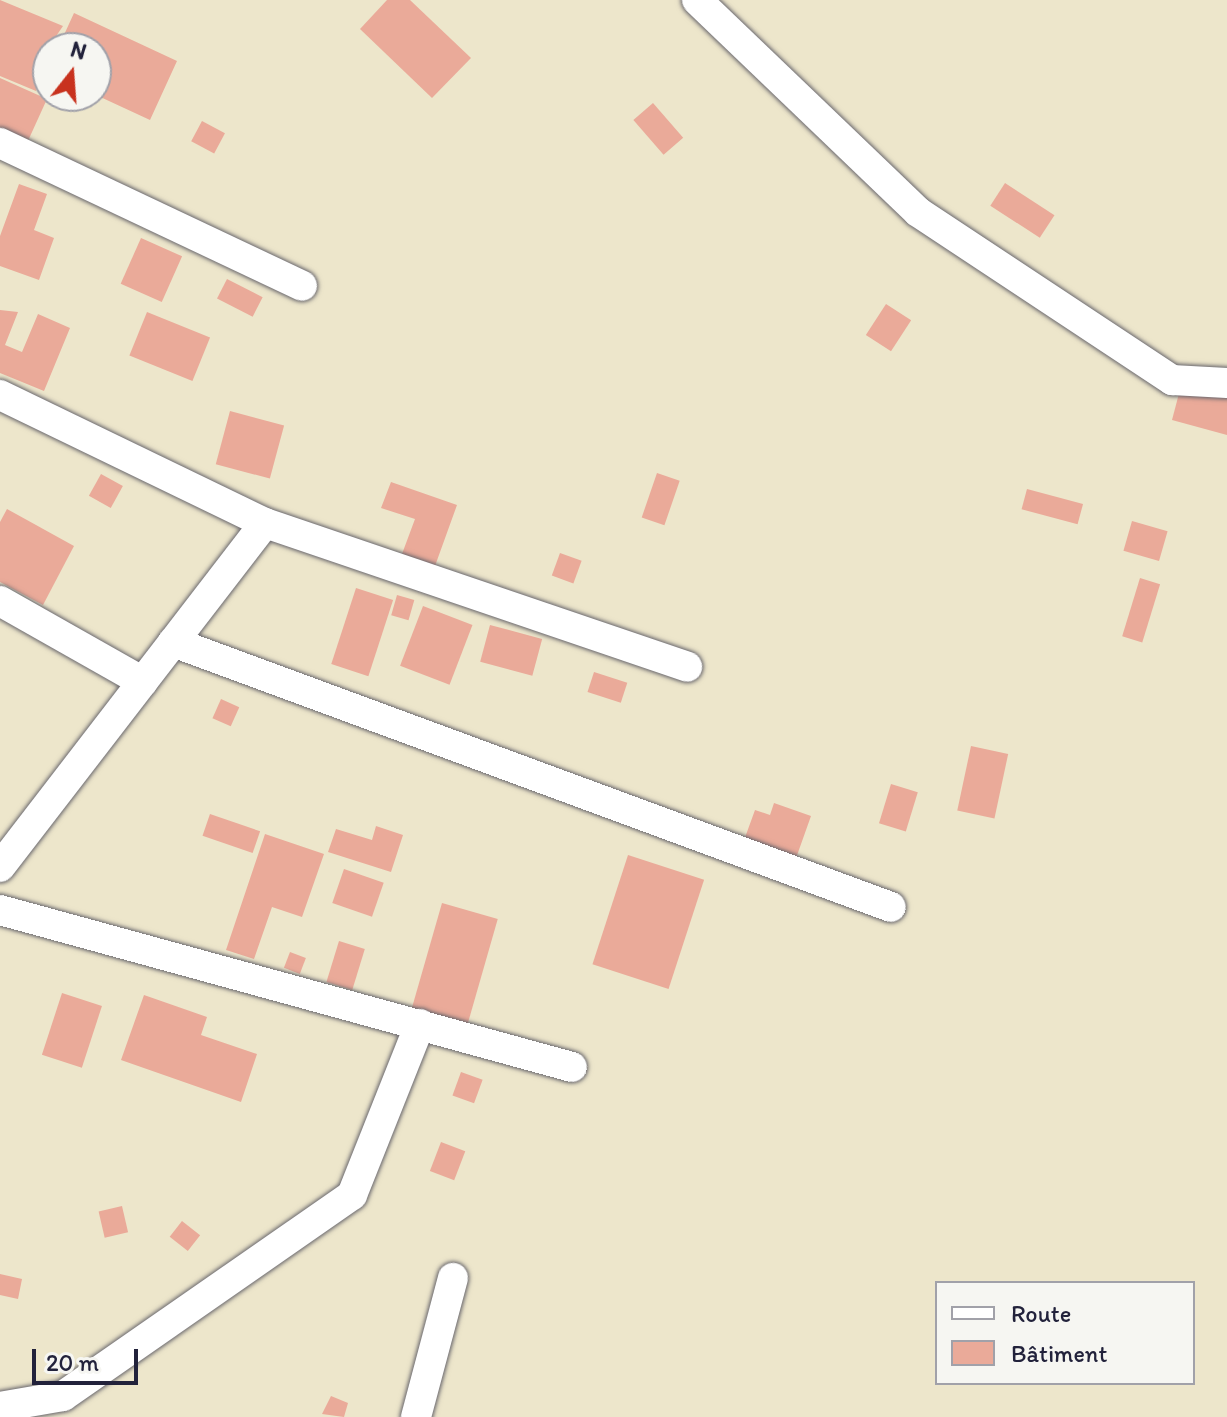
<!DOCTYPE html>
<html>
<head>
<meta charset="utf-8">
<style>
  body { margin:0 }
  #map { position:relative; width:1227px; height:1417px; overflow:hidden; background:#ede6cb; font-family:Itim,sans-serif }
  div>[style] { position:absolute }
  .building>* { inset:0; background:#eaaa99; transform-origin:0 0 }
  .roads { filter:drop-shadow(0 0 2px #69676d) drop-shadow(0 0 2px #69676d) }
  .street>* { height:30px; margin:-15px; padding:0 15px; transform-origin:15px; border-radius:15px; background:#fff }
  span { translate:-50% -50%; white-space:nowrap; text-align:center; line-height:1.15; -webkit-text-stroke:8px #f6f6f2; paint-order:stroke }
  .legend { position:absolute; left:935px; top:1281px; width:260px; height:104px; box-sizing:border-box; background:#f6f6f2; border:2px solid #a1a1a9; margin:0; padding:10px 14px; list-style:none; font-size:24px; color:#22223b }
  .legend li { display:flex; align-items:center; gap:16px; height:40px }
  .legend b { width:40px; border:2px solid #a1a1a9 }
  .north { position:absolute; left:32px; top:32px; width:80px; height:80px; box-sizing:border-box; background:#f6f6f2; border:2px solid #a1a1a9; border-radius:50%; rotate:17deg; font-size:22px; font-weight:700; line-height:32px; text-align:center; color:#22223b }
  .north::after { content:''; display:block; margin:auto; width:28px; height:36px; background:#c8321e; clip-path:polygon(50% 0,100% 100%,50% 72%,0 100%) }
  .scale { position:absolute; left:32px; top:1349px; width:106px; height:36px; box-sizing:border-box; border:4px solid #22223b; border-top:0; padding-left:10px; font-size:24px; line-height:28px; white-space:nowrap; color:#22223b; -webkit-text-stroke:6px #f6f6f2; paint-order:stroke }
</style>
</head>
<body>
<div id="map">
  <div class="building">
    <i style="clip-path:polygon(0 0,63px 26px,48px 48px,36px 91px,0 76px)"></i>
    <i style="clip-path:polygon(387px 0,410px 0,471px 58px,432px 98px,360px 29px)"></i>
    <i style="clip-path:polygon(74px 13px,177px 61px,150px 120px,96px 95px,96px 48px,58px 48px)"></i>
    <i style="clip-path:polygon(0 78px,47px 99px,27px 143px,0 130px)"></i>
    <i style="left:653px;top:103px;width:46px;height:26px;rotate:49deg"></i>
    <i style="left:202px;top:121px;width:26px;height:23px;rotate:28deg"></i>
    <i style="left:1005px;top:183px;width:59px;height:27px;rotate:33deg"></i>
    <i style="clip-path:polygon(19px 184px,47px 194px,34px 230px,54px 238px,39px 280px,0 266px,0 236px)"></i>
    <i style="left:141px;top:238px;width:45px;height:50px;rotate:24deg"></i>
    <i style="left:227px;top:279px;width:40px;height:22px;rotate:27deg"></i>
    <i style="left:886px;top:304px;width:30px;height:37px;rotate:33deg"></i>
    <i style="clip-path:polygon(0 310px,18px 312px,5px 345px,22px 352px,38px 314px,70px 328px,44px 391px,0 373px)"></i>
    <i style="left:147px;top:312px;width:68px;height:47px;rotate:22deg"></i>
    <i style="clip-path:polygon(1182px 382px,1227px 394px,1227px 435px,1172px 420px)"></i>
    <i style="left:230px;top:411px;width:56px;height:55px;rotate:15deg"></i>
    <i style="left:657px;top:473px;width:24px;height:47px;rotate:19deg"></i>
    <i style="left:101px;top:474px;width:25px;height:25px;rotate:29deg"></i>
    <i style="clip-path:polygon(391px 482px,457px 505px,435px 566px,402px 554px,415px 519px,381px 508px)"></i>
    <i style="left:1027px;top:489px;width:58px;height:21px;rotate:15deg"></i>
    <i style="clip-path:polygon(7px 509px,74px 546px,43px 605px,0 582px,0 522px)"></i>
    <i style="left:1132px;top:521px;width:37px;height:31px;rotate:16deg"></i>
    <i style="left:560px;top:553px;width:23px;height:24px;rotate:20deg"></i>
    <i style="left:1140px;top:578px;width:21px;height:61px;rotate:17deg"></i>
    <i style="left:356px;top:588px;width:39px;height:80px;rotate:18deg"></i>
    <i style="left:397px;top:595px;width:18px;height:21px;rotate:16deg"></i>
    <i style="left:423px;top:606px;width:53px;height:64px;rotate:21deg"></i>
    <i style="left:490px;top:625px;width:54px;height:38px;rotate:15deg"></i>
    <i style="left:594px;top:672px;width:35px;height:21px;rotate:18deg"></i>
    <i style="left:221px;top:699px;width:20px;height:21px;rotate:24deg"></i>
    <i style="left:971px;top:746px;width:38px;height:66px;rotate:12deg"></i>
    <i style="left:891px;top:784px;width:28px;height:41px;rotate:17deg"></i>
    <i style="clip-path:polygon(774px 803px,811px 816px,795px 861px,743px 843px,755px 810px,770px 815px)"></i>
    <i style="left:210px;top:814px;width:53px;height:23px;rotate:19deg"></i>
    <i style="clip-path:polygon(376px 826px,403px 835px,391px 872px,328px 852px,336px 829px,372px 840px)"></i>
    <i style="clip-path:polygon(265px 834px,324px 854px,302px 917px,272px 907px,254px 959px,226px 950px)"></i>
    <i style="left:628px;top:855px;width:80px;height:115px;rotate:18deg"></i>
    <i style="left:344px;top:869px;width:42px;height:36px;rotate:19deg"></i>
    <i style="left:442px;top:903px;width:58px;height:115px;rotate:16deg"></i>
    <i style="left:339px;top:941px;width:27px;height:43px;rotate:17deg"></i>
    <i style="left:290px;top:952px;width:17px;height:17px;rotate:21deg"></i>
    <i style="left:62px;top:993px;width:42px;height:65px;rotate:18deg"></i>
    <i style="clip-path:polygon(144px 995px,207px 1017px,201px 1035px,257px 1054px,241px 1102px,121px 1060px)"></i>
    <i style="left:461px;top:1072px;width:23px;height:25px;rotate:20deg"></i>
    <i style="left:441px;top:1142px;width:26px;height:31px;rotate:21deg"></i>
    <i style="left:122px;top:1206px;width:27px;height:24px;rotate:77deg"></i>
    <i style="left:182px;top:1221px;width:23px;height:20px;rotate:38deg"></i>
    <i style="clip-path:polygon(0 1274px,22px 1279px,18px 1299px,0 1295px)"></i>
    <i style="clip-path:polygon(331px 1396px,348px 1403px,344px 1417px,322px 1414px)"></i>
  </div>
  <div class="roads">
    <div class="street">
      <i style="left:697px;top:0;width:306px;rotate:43.8deg"></i>
      <i style="left:918px;top:212px;width:305px;rotate:33.5deg"></i>
      <i style="left:1172px;top:380px;width:55px;rotate:3.1deg"></i>
      <i style="left:0;top:143px;width:334px;rotate:25.3deg"></i>
      <i style="left:0;top:395px;width:294px;rotate:25.8deg"></i>
      <i style="left:265px;top:523px;width:446px;rotate:18.8deg"></i>
      <i style="left:0;top:601px;width:164px;rotate:29.5deg"></i>
      <i style="left:173px;top:642px;width:765px;rotate:20.26deg"></i>
      <i style="left:0;top:867px;width:434px;rotate:-52.4deg"></i>
      <i style="left:0;top:910px;width:593px;rotate:15.35deg"></i>
      <i style="left:0;top:1407px;width:64px;rotate:-9.9deg"></i>
      <i style="left:63px;top:1396px;width:352px;rotate:-34.8deg"></i>
      <i style="left:352px;top:1195px;width:184px;rotate:-68.3deg"></i>
      <i style="left:416px;top:1417px;width:144px;rotate:-75.1deg"></i>
    </div>
  </div>
  <ul class="legend">
  <li><b style="height:10px;background:#fff"></b>Route</li>
  <li><b style="height:22px;background:#eaaa99"></b>Bâtiment</li>
  </ul>
  <div class="north">N</div>
  <div class="scale">20 m</div>
</div>
</body>
</html>
